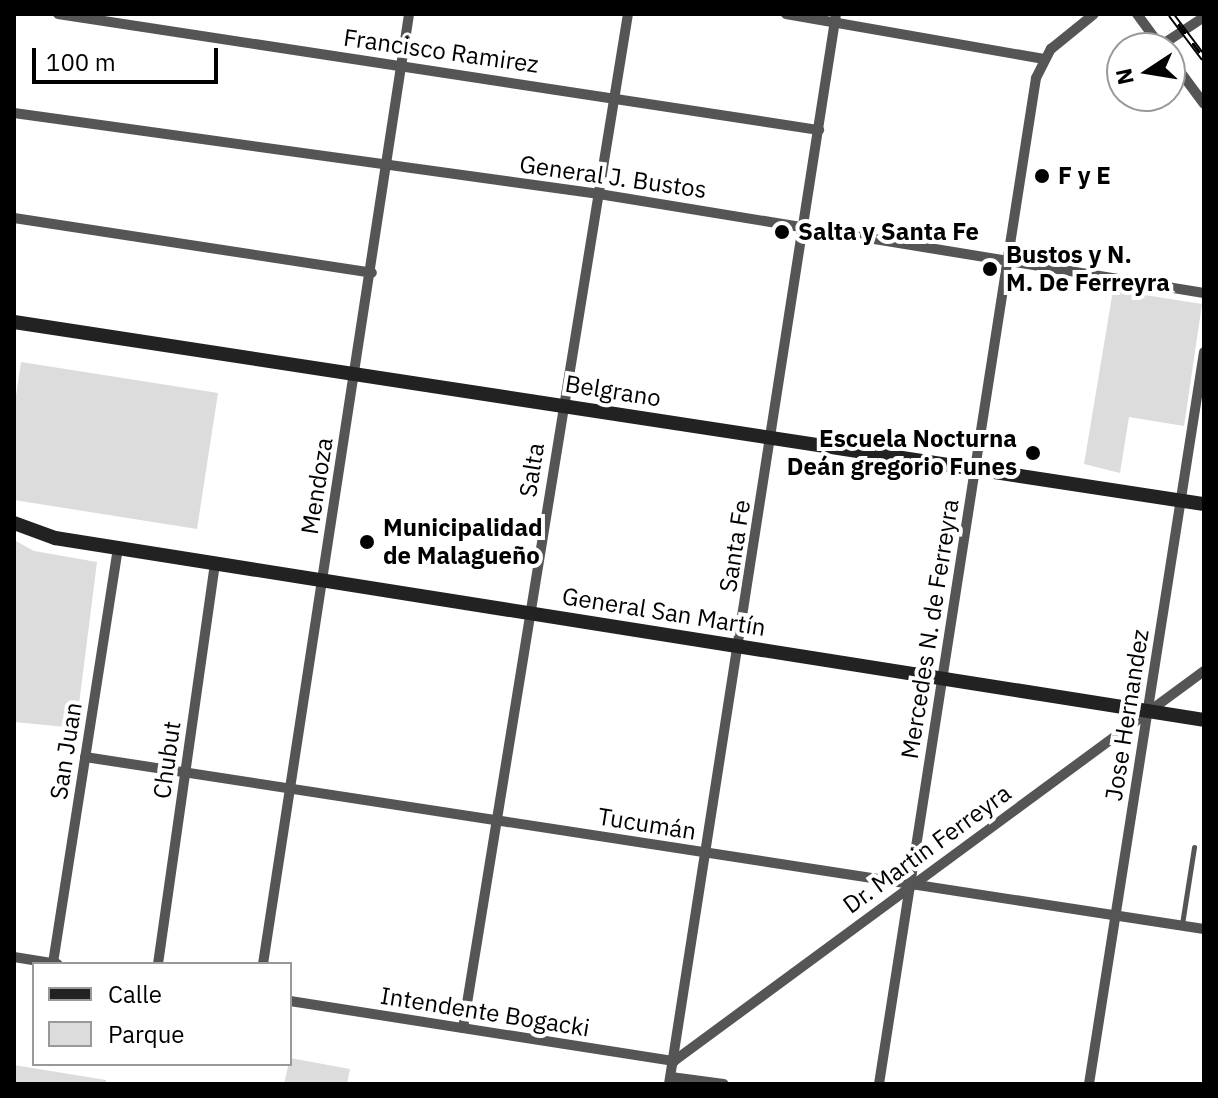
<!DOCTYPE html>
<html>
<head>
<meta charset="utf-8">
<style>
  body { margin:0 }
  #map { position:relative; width:1218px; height:1098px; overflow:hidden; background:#fff; font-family:"IBM Plex Sans",sans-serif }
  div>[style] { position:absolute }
  .green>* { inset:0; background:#dcdcdc }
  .lane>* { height:5px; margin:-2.5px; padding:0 2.5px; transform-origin:2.5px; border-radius:2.5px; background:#555 }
  .street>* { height:10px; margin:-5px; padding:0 5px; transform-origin:5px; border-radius:5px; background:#555 }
  .secondary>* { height:14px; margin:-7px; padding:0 7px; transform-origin:7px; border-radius:7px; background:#222 }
  .rail>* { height:7px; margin-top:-3.5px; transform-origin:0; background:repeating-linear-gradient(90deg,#fff 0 12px,#000 0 24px); box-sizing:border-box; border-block:2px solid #000 }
  .dots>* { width:22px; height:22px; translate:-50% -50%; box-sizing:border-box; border:4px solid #fff; border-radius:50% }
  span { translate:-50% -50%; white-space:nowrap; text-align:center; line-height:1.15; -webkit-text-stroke:8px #fff; paint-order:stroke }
  .street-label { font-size:24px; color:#000 }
  .poi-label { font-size:24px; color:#000; font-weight:700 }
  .left { translate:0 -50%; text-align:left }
  .right { translate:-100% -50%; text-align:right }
  .frame { position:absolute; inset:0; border:16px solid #000; pointer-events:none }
  .legend { position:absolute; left:32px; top:962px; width:260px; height:104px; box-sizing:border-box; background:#fff; border:2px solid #999; margin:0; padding:10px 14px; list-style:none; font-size:24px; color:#000 }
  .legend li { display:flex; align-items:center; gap:16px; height:40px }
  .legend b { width:40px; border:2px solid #999 }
  .north { position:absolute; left:1106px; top:32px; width:80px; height:80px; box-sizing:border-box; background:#fff; border:2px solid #999; border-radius:50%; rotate:258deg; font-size:22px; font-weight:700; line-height:32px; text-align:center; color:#000 }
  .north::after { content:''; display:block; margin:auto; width:28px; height:36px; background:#000; clip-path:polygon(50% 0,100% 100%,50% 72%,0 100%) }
  .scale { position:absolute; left:32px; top:48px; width:186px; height:36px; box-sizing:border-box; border:4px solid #000; border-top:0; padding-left:10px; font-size:24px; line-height:28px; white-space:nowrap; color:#000; -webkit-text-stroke:6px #fff; paint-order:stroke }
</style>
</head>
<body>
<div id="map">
  <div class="green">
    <i style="clip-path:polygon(1113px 290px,1202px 304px,1184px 426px,1129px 417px,1120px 473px,1084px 464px)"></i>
    <i style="clip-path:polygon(21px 362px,218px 393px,197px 529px,14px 500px,14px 409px)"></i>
    <i style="clip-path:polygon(14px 540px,34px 551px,97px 562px,76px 728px,14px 722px)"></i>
    <i style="clip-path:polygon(290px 1058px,350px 1069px,347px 1084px,284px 1084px)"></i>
    <i style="clip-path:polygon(14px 1065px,106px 1080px,106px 1084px,14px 1084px)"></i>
  </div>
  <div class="lane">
    <i style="left:1182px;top:924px;width:78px;rotate:-81.1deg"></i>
  </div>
  <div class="street">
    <i style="left:58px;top:14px;width:770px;rotate:8.67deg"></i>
    <i style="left:786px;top:14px;width:262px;rotate:9.9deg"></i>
    <i style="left:1137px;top:14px;width:42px;rotate:53.7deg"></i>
    <i style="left:1160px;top:46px;width:53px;rotate:-33.4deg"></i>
    <i style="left:1170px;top:58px;width:57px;rotate:53.5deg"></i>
    <i style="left:14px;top:113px;width:591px;rotate:7.88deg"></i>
    <i style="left:599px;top:194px;width:613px;rotate:9.29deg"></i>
    <i style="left:14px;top:218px;width:362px;rotate:8.7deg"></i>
    <i style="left:85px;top:757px;width:1132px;rotate:8.74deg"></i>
    <i style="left:14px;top:957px;width:44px;rotate:9.2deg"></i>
    <i style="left:53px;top:963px;width:422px;rotate:-81.1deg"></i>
    <i style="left:158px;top:964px;width:406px;rotate:-81.9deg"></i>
    <i style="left:263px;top:964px;width:961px;rotate:-81.26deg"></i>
    <i style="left:290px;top:1001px;width:389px;rotate:8.9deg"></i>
    <i style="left:674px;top:1061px;width:658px;rotate:-36.35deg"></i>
    <i style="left:463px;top:1028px;width:1027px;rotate:-80.76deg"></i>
    <i style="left:671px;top:1077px;width:53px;rotate:7.5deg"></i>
    <i style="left:669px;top:1084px;width:1083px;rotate:-81.13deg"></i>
    <i style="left:879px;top:1084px;width:1018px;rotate:-81.13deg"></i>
    <i style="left:1036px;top:78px;width:33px;rotate:-63deg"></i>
    <i style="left:1051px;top:49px;width:55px;rotate:-39.1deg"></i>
    <i style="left:1089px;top:1084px;width:741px;rotate:-81.07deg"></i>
  </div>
  <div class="secondary">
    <i style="left:14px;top:322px;width:1204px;rotate:8.7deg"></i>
    <i style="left:14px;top:523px;width:44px;rotate:20.1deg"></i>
    <i style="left:55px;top:538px;width:1163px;rotate:9deg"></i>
  </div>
  <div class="rail">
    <i style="left:1171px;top:14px;width:55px;rotate:53.1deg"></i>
  </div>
  <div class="dots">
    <i style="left:1042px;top:176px;background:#000"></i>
    <i style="left:782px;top:232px;background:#000"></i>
    <i style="left:990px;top:269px;background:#000"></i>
    <i style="left:1033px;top:453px;background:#000"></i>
    <i style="left:367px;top:542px;background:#000"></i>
  </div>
  <div class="street-label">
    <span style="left:441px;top:51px;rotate:8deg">Francisco Ramirez</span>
    <span style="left:613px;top:177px;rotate:8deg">General J. Bustos</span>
    <span style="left:613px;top:391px;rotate:9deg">Belgrano</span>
    <span style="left:532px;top:470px;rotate:-81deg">Salta</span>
    <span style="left:317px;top:486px;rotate:-81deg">Mendoza</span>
    <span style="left:735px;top:546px;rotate:-81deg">Santa Fe</span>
    <span style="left:664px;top:612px;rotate:9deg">General San Martín</span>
    <span style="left:930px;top:629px;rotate:-81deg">Mercedes N. de Ferreyra</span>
    <span style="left:1127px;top:715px;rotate:-81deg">Jose Hernandez</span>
    <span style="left:66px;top:751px;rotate:-81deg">San Juan</span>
    <span style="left:167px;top:760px;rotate:-82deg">Chubut</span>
    <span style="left:647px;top:824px;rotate:9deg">Tucumán</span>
    <span style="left:927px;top:849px;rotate:-36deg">Dr. Martin Ferreyra</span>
    <span style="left:485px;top:1012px;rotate:9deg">Intendente Bogacki</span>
  </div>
  <div class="poi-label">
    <span class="left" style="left:1058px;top:176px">F y E</span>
    <span class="left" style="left:798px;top:232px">Salta y Santa Fe</span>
    <span class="left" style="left:1006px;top:269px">Bustos y N.<br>M. De Ferreyra</span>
    <span class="right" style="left:1017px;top:453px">Escuela Nocturna<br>Deán gregorio Funes</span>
    <span class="left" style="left:383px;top:542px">Municipalidad<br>de Malagueño</span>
  </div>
  <div class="frame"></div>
  <ul class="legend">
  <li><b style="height:10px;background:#222"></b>Calle</li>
  <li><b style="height:22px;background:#dcdcdc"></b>Parque</li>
  </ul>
  <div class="north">N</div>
  <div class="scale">100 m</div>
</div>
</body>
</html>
